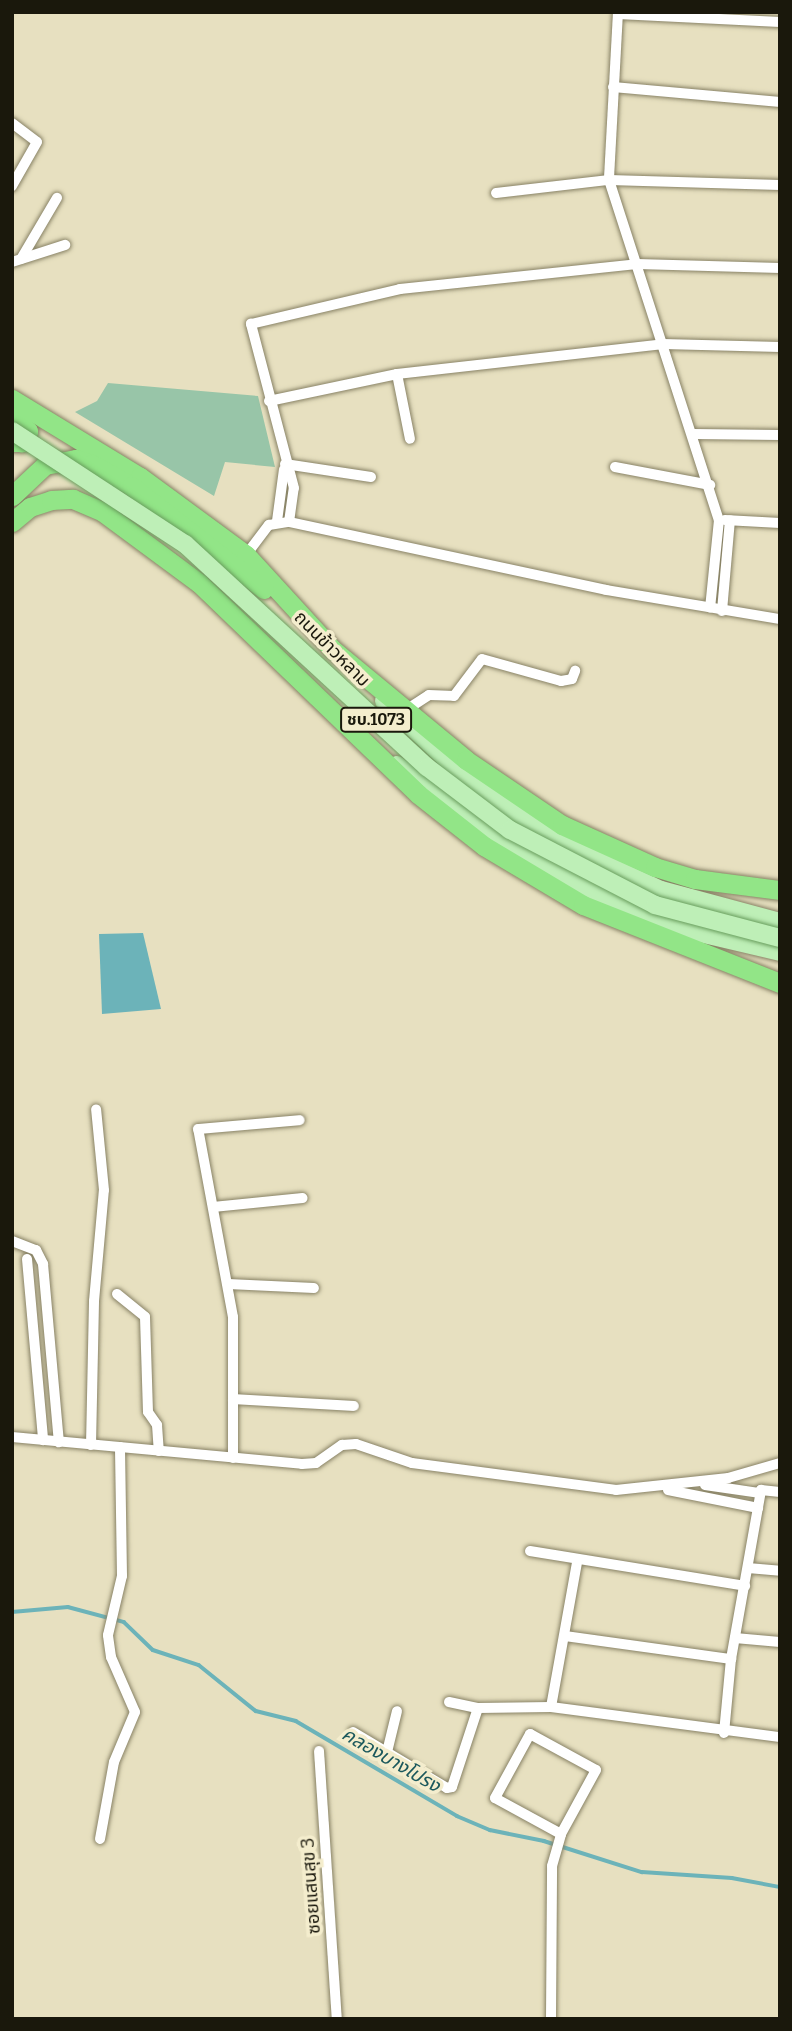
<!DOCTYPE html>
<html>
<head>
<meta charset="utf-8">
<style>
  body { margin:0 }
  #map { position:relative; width:792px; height:2031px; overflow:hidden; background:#e7e0c0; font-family:Bitter,"Noto Sans Thai",serif }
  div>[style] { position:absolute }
  .green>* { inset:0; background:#98c5a8 }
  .water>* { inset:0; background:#6cb3b9 }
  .stream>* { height:3.5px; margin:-1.75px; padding:0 1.75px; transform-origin:1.75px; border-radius:1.75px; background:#6cb3b9 }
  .roads { filter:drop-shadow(0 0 2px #888265) drop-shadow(0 0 2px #888265) }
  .street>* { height:10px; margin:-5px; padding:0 5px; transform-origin:5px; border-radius:5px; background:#fff }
  .primary>* { height:18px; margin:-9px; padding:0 9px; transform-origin:9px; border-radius:9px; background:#beefb7 }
  .highway>* { height:19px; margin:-9.5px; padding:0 9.5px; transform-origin:9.5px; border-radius:9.5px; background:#92e587 }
  .bridges { filter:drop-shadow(0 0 2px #689d5c) drop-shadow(0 0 2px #689d5c) }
  .primary-bridge>* { height:18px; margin:-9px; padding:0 9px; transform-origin:9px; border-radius:9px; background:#beefb7 }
  span { translate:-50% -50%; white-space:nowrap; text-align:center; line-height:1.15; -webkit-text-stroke:7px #f4edcd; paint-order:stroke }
  .shield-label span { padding:2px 5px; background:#f4edcd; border:2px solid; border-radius:5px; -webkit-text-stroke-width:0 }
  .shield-label { font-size:16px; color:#1a180c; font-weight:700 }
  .street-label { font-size:18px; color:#1a180c }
  .water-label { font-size:19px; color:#1b585c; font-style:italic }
  .frame { position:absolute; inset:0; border:14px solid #1a180c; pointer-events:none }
</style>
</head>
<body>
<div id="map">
  <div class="green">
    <i style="clip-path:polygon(108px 383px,258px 396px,275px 467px,225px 462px,214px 496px,75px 412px,97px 401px)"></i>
  </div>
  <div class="water">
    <i style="clip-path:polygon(143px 933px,161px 1009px,102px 1014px,99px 934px)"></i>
  </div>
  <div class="stream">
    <i style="left:12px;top:1612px;width:56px;rotate:-5.1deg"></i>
    <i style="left:68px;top:1607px;width:58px;rotate:15deg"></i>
    <i style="left:124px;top:1622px;width:40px;rotate:44deg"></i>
    <i style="left:153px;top:1650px;width:48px;rotate:18.1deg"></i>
    <i style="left:199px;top:1665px;width:73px;rotate:38.9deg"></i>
    <i style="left:256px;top:1711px;width:41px;rotate:14deg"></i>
    <i style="left:296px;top:1721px;width:187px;rotate:30.5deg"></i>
    <i style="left:457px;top:1816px;width:36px;rotate:23deg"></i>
    <i style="left:490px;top:1830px;width:55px;rotate:11.5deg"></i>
    <i style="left:544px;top:1841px;width:103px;rotate:17.6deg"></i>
    <i style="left:642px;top:1872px;width:90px;rotate:3.8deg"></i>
    <i style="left:732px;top:1878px;width:49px;rotate:10.6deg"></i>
  </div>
  <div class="roads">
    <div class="street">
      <i style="left:618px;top:12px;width:168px;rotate:93.1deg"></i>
      <i style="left:609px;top:180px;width:357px;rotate:72.1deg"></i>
      <i style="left:719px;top:520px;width:88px;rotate:95.8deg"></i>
      <i style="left:618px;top:14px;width:162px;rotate:2.8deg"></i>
      <i style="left:613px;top:87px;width:168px;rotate:5.1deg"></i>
      <i style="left:12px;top:123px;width:31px;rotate:37deg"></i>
      <i style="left:37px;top:142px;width:51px;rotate:119.6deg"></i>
      <i style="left:496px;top:193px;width:114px;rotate:-6.6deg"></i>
      <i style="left:609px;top:180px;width:171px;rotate:1.7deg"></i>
      <i style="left:21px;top:259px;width:71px;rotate:-59.5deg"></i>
      <i style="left:12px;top:262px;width:56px;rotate:-17.8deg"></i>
      <i style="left:397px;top:374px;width:66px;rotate:78.7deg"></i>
      <i style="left:269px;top:401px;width:131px;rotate:-11.9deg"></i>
      <i style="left:397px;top:374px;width:268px;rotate:-6.4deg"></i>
      <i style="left:663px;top:344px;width:117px;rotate:1.5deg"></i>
      <i style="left:693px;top:434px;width:87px;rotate:0.7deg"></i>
      <i style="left:285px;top:464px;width:87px;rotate:8.6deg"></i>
      <i style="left:615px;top:467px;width:97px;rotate:10.7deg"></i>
      <i style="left:725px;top:520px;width:55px;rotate:3.1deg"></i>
      <i style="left:277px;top:521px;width:52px;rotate:-82.3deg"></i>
      <i style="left:289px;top:522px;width:34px;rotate:-82deg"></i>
      <i style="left:294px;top:488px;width:170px;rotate:-104.7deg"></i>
      <i style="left:251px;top:324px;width:153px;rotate:-13.2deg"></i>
      <i style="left:400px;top:289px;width:238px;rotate:-6deg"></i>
      <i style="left:637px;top:264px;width:143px;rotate:1.6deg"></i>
      <i style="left:246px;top:555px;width:38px;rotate:-53deg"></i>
      <i style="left:269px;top:525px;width:20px;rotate:-9deg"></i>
      <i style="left:289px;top:522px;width:324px;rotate:12.1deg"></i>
      <i style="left:606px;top:590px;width:176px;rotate:9.5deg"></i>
      <i style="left:722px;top:611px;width:91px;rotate:-85deg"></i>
      <i style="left:406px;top:710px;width:27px;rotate:-33deg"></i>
      <i style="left:429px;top:695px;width:25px;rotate:2deg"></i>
      <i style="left:454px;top:696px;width:46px;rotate:-52.9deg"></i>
      <i style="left:482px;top:659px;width:82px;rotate:15.6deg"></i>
      <i style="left:561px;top:681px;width:11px;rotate:-10deg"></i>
      <i style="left:572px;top:679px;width:9px;rotate:-69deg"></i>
      <i style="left:213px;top:1207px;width:90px;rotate:-5.7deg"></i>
      <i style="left:12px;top:1241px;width:26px;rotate:21deg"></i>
      <i style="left:36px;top:1250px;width:16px;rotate:63deg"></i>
      <i style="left:43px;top:1264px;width:179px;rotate:84.9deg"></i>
      <i style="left:27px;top:1259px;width:182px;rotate:84.9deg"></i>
      <i style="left:228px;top:1284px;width:86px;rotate:2.7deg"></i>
      <i style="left:117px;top:1294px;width:36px;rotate:39deg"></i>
      <i style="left:145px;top:1317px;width:95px;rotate:88.2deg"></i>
      <i style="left:148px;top:1412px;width:16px;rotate:55deg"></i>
      <i style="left:157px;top:1425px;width:26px;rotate:86deg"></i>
      <i style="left:233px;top:1399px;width:121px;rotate:3.3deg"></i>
      <i style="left:12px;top:1437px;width:291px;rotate:5.3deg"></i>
      <i style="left:302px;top:1464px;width:14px;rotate:-4deg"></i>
      <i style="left:316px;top:1463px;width:32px;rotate:-35deg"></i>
      <i style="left:342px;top:1445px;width:14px;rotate:-4deg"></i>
      <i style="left:356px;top:1444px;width:59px;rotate:18.7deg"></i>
      <i style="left:412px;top:1463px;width:206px;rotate:7.5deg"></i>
      <i style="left:616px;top:1490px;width:113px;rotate:-6.1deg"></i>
      <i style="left:728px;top:1478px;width:54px;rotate:-16.1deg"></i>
      <i style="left:91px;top:1445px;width:144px;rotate:-88.8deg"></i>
      <i style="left:94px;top:1301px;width:111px;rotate:-84.9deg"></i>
      <i style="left:104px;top:1190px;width:81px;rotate:-95.6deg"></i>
      <i style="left:233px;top:1458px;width:141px;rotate:-90deg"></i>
      <i style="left:233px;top:1317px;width:191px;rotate:-100.5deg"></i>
      <i style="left:198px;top:1129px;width:102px;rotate:-5deg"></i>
      <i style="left:705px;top:1485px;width:56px;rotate:8.3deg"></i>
      <i style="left:668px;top:1490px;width:92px;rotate:11.3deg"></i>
      <i style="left:530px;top:1551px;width:218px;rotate:9.2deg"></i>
      <i style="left:748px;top:1568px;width:32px;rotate:5deg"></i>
      <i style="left:565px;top:1636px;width:168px;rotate:7.9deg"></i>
      <i style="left:735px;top:1638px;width:45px;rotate:5.1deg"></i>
      <i style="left:449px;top:1702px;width:30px;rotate:12deg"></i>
      <i style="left:551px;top:1707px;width:147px;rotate:-79.8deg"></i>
      <i style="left:353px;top:1732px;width:109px;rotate:30.8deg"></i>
      <i style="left:447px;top:1788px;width:5px;rotate:-11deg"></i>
      <i style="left:452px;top:1787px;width:83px;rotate:-71.8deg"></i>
      <i style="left:478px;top:1708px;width:73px;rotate:-0.8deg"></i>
      <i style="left:551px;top:1707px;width:231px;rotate:7.5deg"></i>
      <i style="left:724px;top:1733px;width:74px;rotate:-84.6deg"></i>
      <i style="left:731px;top:1659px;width:172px;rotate:-79.9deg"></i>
      <i style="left:761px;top:1490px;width:19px;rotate:6deg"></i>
      <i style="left:530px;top:1734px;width:75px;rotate:28.6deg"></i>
      <i style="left:596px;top:1770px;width:73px;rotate:118.7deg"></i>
      <i style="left:561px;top:1834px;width:75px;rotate:-151.4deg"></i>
      <i style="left:495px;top:1798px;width:73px;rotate:-61.3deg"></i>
      <i style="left:319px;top:1751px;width:269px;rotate:86.2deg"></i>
      <i style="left:387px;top:1752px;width:42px;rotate:-76.3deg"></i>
      <i style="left:100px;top:1839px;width:78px;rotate:-79.7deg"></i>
      <i style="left:114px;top:1762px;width:54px;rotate:-67.2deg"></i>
      <i style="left:135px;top:1712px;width:60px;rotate:-113.6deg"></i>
      <i style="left:111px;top:1657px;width:22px;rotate:-98deg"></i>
      <i style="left:108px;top:1635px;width:61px;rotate:-76.7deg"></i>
      <i style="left:122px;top:1576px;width:129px;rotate:-90.9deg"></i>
      <i style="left:551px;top:2019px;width:153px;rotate:-89.6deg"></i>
      <i style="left:552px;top:1866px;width:33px;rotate:-74deg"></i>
    </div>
    <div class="primary">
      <i style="left:384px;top:701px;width:123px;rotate:43deg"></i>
      <i style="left:474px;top:785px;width:108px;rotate:33.7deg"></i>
      <i style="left:564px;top:845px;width:107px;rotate:24.9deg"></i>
      <i style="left:661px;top:890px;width:123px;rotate:15.1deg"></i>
      <i style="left:397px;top:765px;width:133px;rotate:35.5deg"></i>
      <i style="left:505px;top:842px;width:114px;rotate:29.5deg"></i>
      <i style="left:604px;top:898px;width:89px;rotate:21.1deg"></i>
      <i style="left:687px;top:930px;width:96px;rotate:13.3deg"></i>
    </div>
    <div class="highway">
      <i style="left:12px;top:399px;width:150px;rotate:31.4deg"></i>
      <i style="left:140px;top:477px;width:132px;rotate:36.3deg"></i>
      <i style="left:246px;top:555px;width:127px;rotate:47.5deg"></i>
      <i style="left:332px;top:649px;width:174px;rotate:39.6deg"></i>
      <i style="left:466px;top:760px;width:116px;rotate:34.1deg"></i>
      <i style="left:562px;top:825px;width:102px;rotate:24.3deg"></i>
      <i style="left:655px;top:867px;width:42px;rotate:16.7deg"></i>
      <i style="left:695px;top:879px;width:86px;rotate:7.4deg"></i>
      <i style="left:12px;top:416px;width:22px;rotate:43deg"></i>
      <i style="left:28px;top:431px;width:13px;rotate:119deg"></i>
      <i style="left:22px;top:442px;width:10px;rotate:180deg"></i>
      <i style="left:12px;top:496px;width:45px;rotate:-43.2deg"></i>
      <i style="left:45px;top:465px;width:32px;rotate:-11deg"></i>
      <i style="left:76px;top:459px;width:17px;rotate:17deg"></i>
      <i style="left:92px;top:464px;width:45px;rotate:29.4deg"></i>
      <i style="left:131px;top:486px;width:168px;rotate:37.8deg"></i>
      <i style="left:12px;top:522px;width:23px;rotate:-40deg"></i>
      <i style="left:30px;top:507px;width:22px;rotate:-18deg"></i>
      <i style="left:51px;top:500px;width:22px;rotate:-3deg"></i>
      <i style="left:73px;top:499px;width:33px;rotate:23deg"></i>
      <i style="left:103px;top:512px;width:119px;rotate:36.5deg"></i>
      <i style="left:199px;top:583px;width:304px;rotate:43.9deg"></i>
      <i style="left:418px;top:794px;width:84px;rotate:38.2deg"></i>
      <i style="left:484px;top:846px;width:115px;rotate:30.8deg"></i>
      <i style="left:583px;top:905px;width:212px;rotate:21.6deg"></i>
    </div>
  </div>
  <div class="bridges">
    <div class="primary-bridge">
      <i style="left:12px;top:431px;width:207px;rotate:33.2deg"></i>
      <i style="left:185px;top:544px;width:329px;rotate:42.7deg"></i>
      <i style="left:427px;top:767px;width:104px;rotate:37.2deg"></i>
      <i style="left:510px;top:830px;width:163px;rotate:27.3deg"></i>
      <i style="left:655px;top:905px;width:129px;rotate:14.8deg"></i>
    </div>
  </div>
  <div class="shield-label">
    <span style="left:376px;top:720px">ชบ.1073</span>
  </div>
  <div class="street-label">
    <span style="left:332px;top:649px;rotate:45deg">ถนนข้าวหลาม</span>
    <span style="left:311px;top:1886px;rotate:-94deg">ซอยแสนสุข 3</span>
  </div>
  <div class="water-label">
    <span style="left:391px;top:1760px;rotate:30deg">คลองบางโปรง</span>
  </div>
  <div class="frame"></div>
</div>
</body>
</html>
